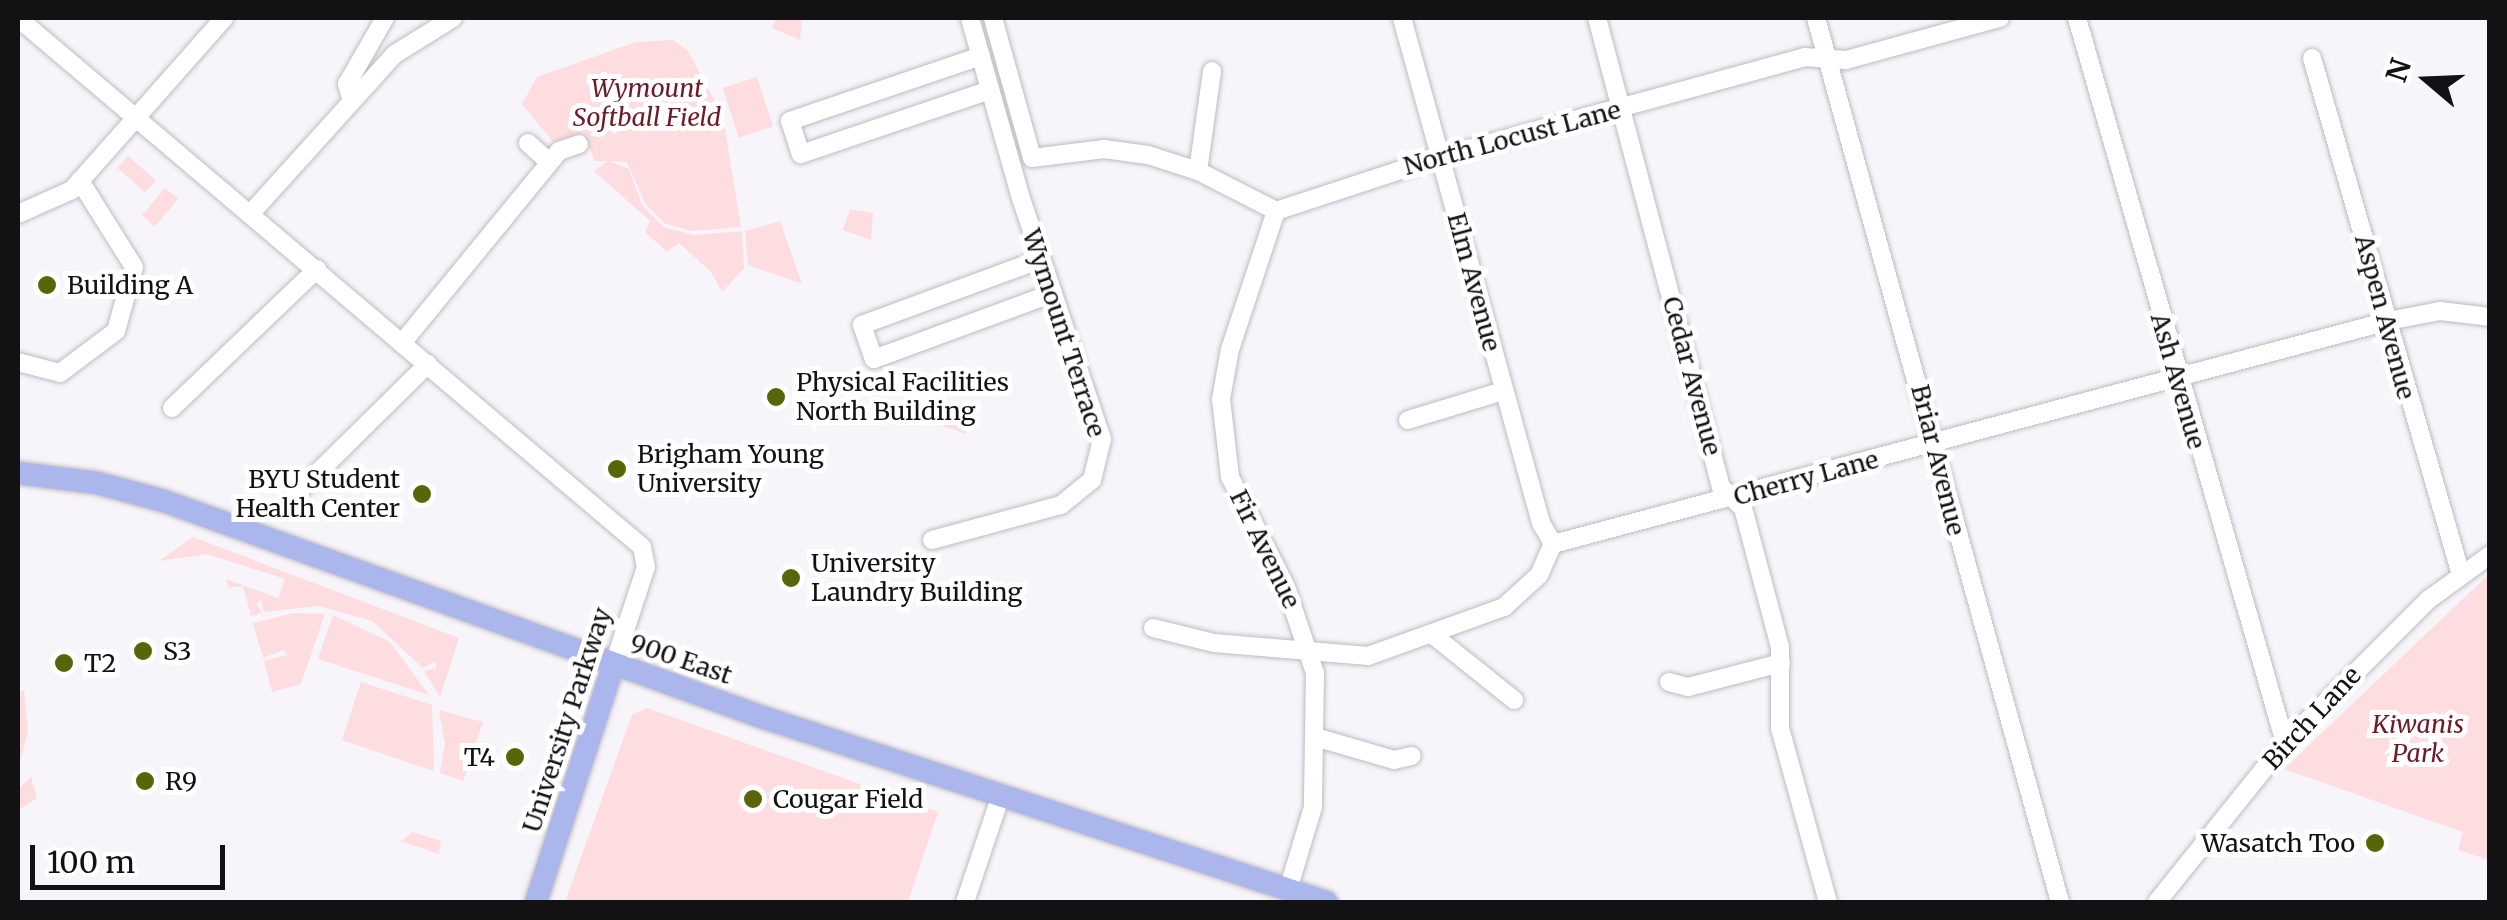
<!DOCTYPE html>
<html>
<head>
<meta charset="utf-8">
<style>
  body { margin:0 }
  #map { position:relative; width:2507px; height:920px; overflow:hidden; background:#f7f4fa; font-family:Merriweather,serif }
  div>[style] { position:absolute }
  .green>* { inset:0; background:#fddddf; transform-origin:0 0 }
  .roads { filter:drop-shadow(0 0 2px #bebbc1) drop-shadow(0 0 2px #bebbc1) }
  .minor>* { height:18px; margin:-9px; padding:0 9px; transform-origin:9px; border-radius:9px; background:#fff }
  .major>* { height:22px; margin:-11px; padding:0 11px; transform-origin:11px; border-radius:11px; background:#abb6ec }
  .dots>* { width:28px; height:28px; translate:-50% -50%; box-sizing:border-box; border:5px solid #fff; border-radius:50% }
  span { translate:-50% -50%; white-space:nowrap; text-align:center; line-height:1.15; -webkit-text-stroke:10px #fff; paint-order:stroke }
  .park-label { font-size:25px; color:#6d1a29; font-style:italic }
  .street-label { font-size:25px; color:#121113 }
  .poi-label { font-size:25px; color:#121113 }
  .left { translate:0 -50%; text-align:left }
  .right { translate:-100% -50%; text-align:right }
  .frame { position:absolute; inset:0; border:20px solid #121113; pointer-events:none }
  .north { position:absolute; left:2377px; top:30px; width:100px; height:100px; -webkit-text-stroke:8px #fff; paint-order:stroke; rotate:289deg; font-size:28px; font-weight:700; line-height:40px; text-align:center; color:#121113 }
  .north::after { content:''; display:block; margin:auto; width:35px; height:45px; background:#121113; clip-path:polygon(50% 0,100% 100%,50% 72%,0 100%) }
  .scale { position:absolute; left:30px; top:845px; width:195px; height:45px; box-sizing:border-box; border:5px solid #121113; border-top:0; padding-left:12px; font-size:30px; line-height:35px; white-space:nowrap; color:#121113; -webkit-text-stroke:8px #fff; paint-order:stroke }
</style>
</head>
<body>
<div id="map">
  <div class="green">
    <i style="clip-path:polygon(776px 18px,802px 18px,800px 40px,772px 28px)"></i>
    <i style="clip-path:polygon(673px 40px,688px 51px,723px 117px,741px 227px,692px 231px,664px 223px,645px 203px,627px 162px,595px 161px,584px 133px,553px 142px,522px 104px,537px 77px,636px 42px)"></i>
    <i style="left:757px;top:77px;width:52px;height:36px;rotate:72deg"></i>
    <i style="left:128px;top:156px;width:37px;height:16px;rotate:41deg"></i>
    <i style="clip-path:polygon(608px 161px,629px 169px,642px 205px,664px 227px,694px 235px,742px 231px,744px 268px,722px 292px,711px 272px,679px 243px,667px 252px,645px 232px,650px 221px,594px 171px)"></i>
    <i style="left:165px;top:188px;width:17px;height:36px;rotate:40deg"></i>
    <i style="clip-path:polygon(850px 209px,873px 213px,871px 240px,843px 230px)"></i>
    <i style="clip-path:polygon(780px 221px,802px 284px,748px 265px,745px 231px)"></i>
    <i style="clip-path:polygon(946px 404px,969px 407px,966px 434px,938px 424px)"></i>
    <i style="clip-path:polygon(193px 537px,459px 638px,440px 697px,424px 671px,436px 668px,436px 661px,423px 668px,372px 621px,319px 606px,264px 612px,261px 599px,256px 604px,262px 613px,251px 616px,243px 586px,229px 588px,226px 579px,278px 598px,285px 579px,207px 554px,159px 561px)"></i>
    <i style="clip-path:polygon(2489px 574px,2489px 860px,2458px 850px,2463px 832px,2284px 769px)"></i>
    <i style="clip-path:polygon(293px 613px,325px 614px,301px 684px,272px 692px,264px 661px,288px 655px,283px 650px,263px 658px,253px 623px)"></i>
    <i style="clip-path:polygon(333px 615px,390px 642px,429px 695px,318px 659px)"></i>
    <i style="clip-path:polygon(361px 682px,432px 705px,434px 771px,342px 740px)"></i>
    <i style="clip-path:polygon(24px 690px,28px 731px,18px 769px,18px 692px)"></i>
    <i style="clip-path:polygon(647px 708px,938px 812px,908px 902px,565px 902px,632px 715px)"></i>
    <i style="clip-path:polygon(439px 710px,483px 722px,463px 781px,440px 773px,445px 744px)"></i>
    <i style="clip-path:polygon(31px 777px,37px 798px,18px 810px,18px 789px)"></i>
    <i style="clip-path:polygon(413px 832px,441px 841px,439px 854px,401px 841px)"></i>
  </div>
  <div class="roads">
    <div class="minor">
      <i style="left:18px;top:18px;width:818px;rotate:40.29deg"></i>
      <i style="left:642px;top:547px;width:20px;rotate:79deg"></i>
      <i style="left:646px;top:567px;width:102px;rotate:108.3deg"></i>
      <i style="left:993px;top:18px;width:145px;rotate:74.4deg"></i>
      <i style="left:1032px;top:158px;width:73px;rotate:-7.1deg"></i>
      <i style="left:1104px;top:149px;width:44px;rotate:7.8deg"></i>
      <i style="left:1148px;top:155px;width:52px;rotate:17.7deg"></i>
      <i style="left:1198px;top:171px;width:88px;rotate:27.1deg"></i>
      <i style="left:1276px;top:211px;width:173px;rotate:-18.2deg"></i>
      <i style="left:1440px;top:157px;width:378px;rotate:-15.3deg"></i>
      <i style="left:1805px;top:57px;width:41px;rotate:4.2deg"></i>
      <i style="left:1846px;top:60px;width:160px;rotate:-15.3deg"></i>
      <i style="left:1402px;top:18px;width:524px;rotate:74.61deg"></i>
      <i style="left:1541px;top:523px;width:24px;rotate:60deg"></i>
      <i style="left:1597px;top:18px;width:485px;rotate:75.2deg"></i>
      <i style="left:1721px;top:487px;width:30px;rotate:44deg"></i>
      <i style="left:1743px;top:508px;width:144px;rotate:75.1deg"></i>
      <i style="left:1780px;top:647px;width:81px;rotate:90deg"></i>
      <i style="left:1780px;top:728px;width:180px;rotate:74.6deg"></i>
      <i style="left:1816px;top:18px;width:917px;rotate:74.57deg"></i>
      <i style="left:2077px;top:18px;width:754px;rotate:73.99deg"></i>
      <i style="left:981px;top:56px;width:202px;rotate:161.2deg"></i>
      <i style="left:790px;top:121px;width:35px;rotate:72deg"></i>
      <i style="left:801px;top:154px;width:200px;rotate:-18.7deg"></i>
      <i style="left:2312px;top:58px;width:538px;rotate:73.92deg"></i>
      <i style="left:351px;top:98px;width:15px;rotate:-106deg"></i>
      <i style="left:347px;top:84px;width:76px;rotate:-60.1deg"></i>
      <i style="left:528px;top:143px;width:28px;rotate:42deg"></i>
      <i style="left:1198px;top:171px;width:101px;rotate:-82deg"></i>
      <i style="left:1276px;top:211px;width:145px;rotate:108.4deg"></i>
      <i style="left:1230px;top:349px;width:51px;rotate:100.2deg"></i>
      <i style="left:1221px;top:399px;width:79px;rotate:83.4deg"></i>
      <i style="left:1230px;top:477px;width:123px;rotate:63deg"></i>
      <i style="left:1286px;top:587px;width:91px;rotate:71.4deg"></i>
      <i style="left:1315px;top:673px;width:134px;rotate:90.9deg"></i>
      <i style="left:1313px;top:807px;width:87px;rotate:106.8deg"></i>
      <i style="left:252px;top:212px;width:213px;rotate:-47.9deg"></i>
      <i style="left:395px;top:54px;width:68px;rotate:-31.8deg"></i>
      <i style="left:18px;top:214px;width:59px;rotate:-24deg"></i>
      <i style="left:72px;top:190px;width:230px;rotate:-48.5deg"></i>
      <i style="left:1041px;top:259px;width:191px;rotate:159.8deg"></i>
      <i style="left:862px;top:325px;width:36px;rotate:71deg"></i>
      <i style="left:874px;top:359px;width:191px;rotate:-20.2deg"></i>
      <i style="left:402px;top:343px;width:248px;rotate:-50.7deg"></i>
      <i style="left:559px;top:151px;width:21px;rotate:-19deg"></i>
      <i style="left:18px;top:362px;width:43px;rotate:14.7deg"></i>
      <i style="left:60px;top:373px;width:70px;rotate:-36.9deg"></i>
      <i style="left:116px;top:331px;width:66px;rotate:-74.3deg"></i>
      <i style="left:134px;top:267px;width:102px;rotate:-122.1deg"></i>
      <i style="left:172px;top:408px;width:201px;rotate:-43.8deg"></i>
      <i style="left:1408px;top:420px;width:99px;rotate:-17deg"></i>
      <i style="left:297px;top:493px;width:184px;rotate:-44.6deg"></i>
      <i style="left:932px;top:540px;width:134px;rotate:-15.2deg"></i>
      <i style="left:1061px;top:505px;width:40px;rotate:-39deg"></i>
      <i style="left:1092px;top:480px;width:42px;rotate:-76.3deg"></i>
      <i style="left:1102px;top:439px;width:257px;rotate:-108.6deg"></i>
      <i style="left:1020px;top:195px;width:184px;rotate:-105.8deg"></i>
      <i style="left:1153px;top:628px;width:63px;rotate:13.8deg"></i>
      <i style="left:1214px;top:643px;width:155px;rotate:4.8deg"></i>
      <i style="left:1368px;top:656px;width:145px;rotate:-19.8deg"></i>
      <i style="left:1504px;top:607px;width:47px;rotate:-42.4deg"></i>
      <i style="left:1539px;top:575px;width:34px;rotate:-66deg"></i>
      <i style="left:1553px;top:544px;width:864px;rotate:-14.95deg"></i>
      <i style="left:2388px;top:321px;width:53px;rotate:-10.9deg"></i>
      <i style="left:2440px;top:311px;width:50px;rotate:6.8deg"></i>
      <i style="left:1433px;top:635px;width:104px;rotate:38.7deg"></i>
      <i style="left:1669px;top:682px;width:20px;rotate:15deg"></i>
      <i style="left:1688px;top:687px;width:96px;rotate:-14.5deg"></i>
      <i style="left:1315px;top:737px;width:82px;rotate:16.2deg"></i>
      <i style="left:1394px;top:760px;width:18px;rotate:-13deg"></i>
      <i style="left:965px;top:902px;width:110px;rotate:-71.4deg"></i>
      <i style="left:2157px;top:902px;width:204px;rotate:-51.2deg"></i>
      <i style="left:2285px;top:743px;width:202px;rotate:-45deg"></i>
      <i style="left:2428px;top:600px;width:77px;rotate:-36deg"></i>
    </div>
    <div class="major">
      <i style="left:18px;top:473px;width:80px;rotate:7.2deg"></i>
      <i style="left:97px;top:483px;width:69px;rotate:15deg"></i>
      <i style="left:164px;top:501px;width:636px;rotate:19.86deg"></i>
      <i style="left:762px;top:717px;width:594px;rotate:18.16deg"></i>
      <i style="left:536px;top:902px;width:250px;rotate:-71.9deg"></i>
    </div>
  </div>
  <div class="dots">
    <i style="left:47px;top:285px;background:#596509"></i>
    <i style="left:776px;top:397px;background:#596509"></i>
    <i style="left:617px;top:469px;background:#596509"></i>
    <i style="left:422px;top:494px;background:#596509"></i>
    <i style="left:791px;top:578px;background:#596509"></i>
    <i style="left:143px;top:651px;background:#596509"></i>
    <i style="left:64px;top:663px;background:#596509"></i>
    <i style="left:515px;top:757px;background:#596509"></i>
    <i style="left:145px;top:781px;background:#596509"></i>
    <i style="left:753px;top:799px;background:#596509"></i>
    <i style="left:2375px;top:843px;background:#596509"></i>
  </div>
  <div class="park-label">
    <span style="left:647px;top:103px">Wymount<br>Softball Field</span>
    <span style="left:2418px;top:739px">Kiwanis<br>Park</span>
  </div>
  <div class="street-label">
    <span style="left:1512px;top:138px;rotate:-15deg">North Locust Lane</span>
    <span style="left:1474px;top:282px;rotate:75deg">Elm Avenue</span>
    <span style="left:2385px;top:317px;rotate:75deg">Aspen Avenue</span>
    <span style="left:1064px;top:333px;rotate:72deg">Wymount Terrace</span>
    <span style="left:1692px;top:376px;rotate:75deg">Cedar Avenue</span>
    <span style="left:2178px;top:381px;rotate:74deg">Ash Avenue</span>
    <span style="left:1938px;top:460px;rotate:76deg">Briar Avenue</span>
    <span style="left:1806px;top:478px;rotate:-15deg">Cherry Lane</span>
    <span style="left:1265px;top:549px;rotate:64deg">Fir Avenue</span>
    <span style="left:681px;top:659px;rotate:19deg">900 East</span>
    <span style="left:2312px;top:718px;rotate:-47deg">Birch Lane</span>
    <span style="left:567px;top:720px;rotate:-72deg">University Parkway</span>
  </div>
  <div class="poi-label">
    <span class="left" style="left:67px;top:285px">Building A</span>
    <span class="left" style="left:796px;top:397px">Physical Facilities<br>North Building</span>
    <span class="left" style="left:637px;top:469px">Brigham Young<br>University</span>
    <span class="right" style="left:400px;top:494px">BYU Student<br>Health Center</span>
    <span class="left" style="left:811px;top:578px">University<br>Laundry Building</span>
    <span class="left" style="left:163px;top:651px">S3</span>
    <span class="left" style="left:84px;top:663px">T2</span>
    <span class="right" style="left:495px;top:757px">T4</span>
    <span class="left" style="left:165px;top:781px">R9</span>
    <span class="left" style="left:773px;top:799px">Cougar Field</span>
    <span class="right" style="left:2355px;top:843px">Wasatch Too</span>
  </div>
  <div class="frame"></div>
  <div class="north">N</div>
  <div class="scale">100 m</div>
</div>
</body>
</html>
